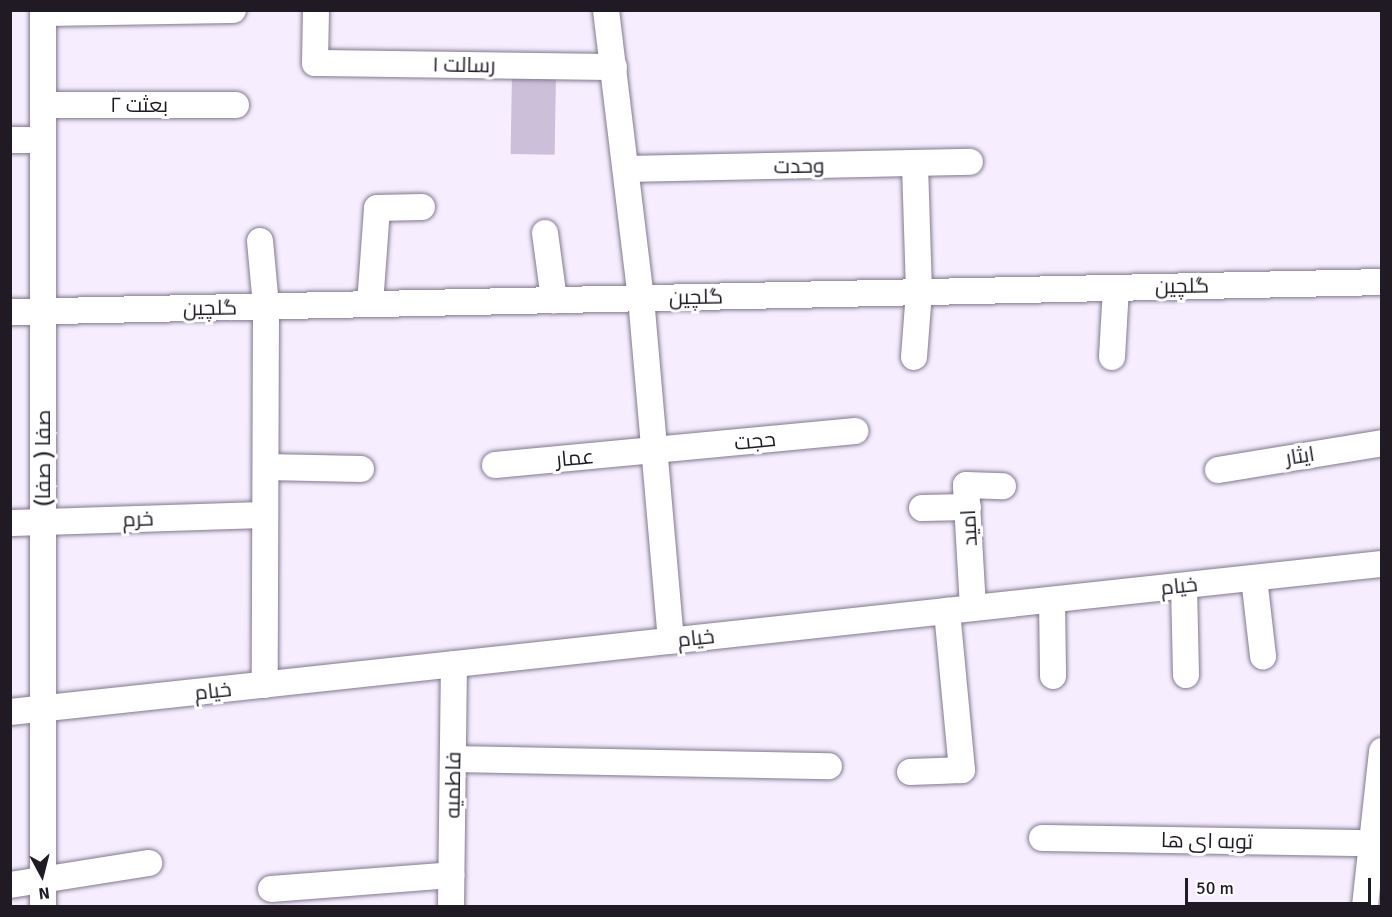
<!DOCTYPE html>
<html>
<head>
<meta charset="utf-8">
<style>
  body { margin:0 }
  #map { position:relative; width:1392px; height:917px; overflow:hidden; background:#f6eeff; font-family:Signika,Cairo,sans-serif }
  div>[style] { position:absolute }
  .building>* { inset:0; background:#cbbfd9; transform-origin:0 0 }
  .roads { filter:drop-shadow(0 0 2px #837890) drop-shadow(0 0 2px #837890) }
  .minor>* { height:26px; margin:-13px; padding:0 13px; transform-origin:13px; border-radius:13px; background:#fff }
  span { translate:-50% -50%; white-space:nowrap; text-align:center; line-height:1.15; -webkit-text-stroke:6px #fff; paint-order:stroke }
  .street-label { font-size:21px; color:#1f1a24 }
  .frame { position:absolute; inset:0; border:12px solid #1f1a24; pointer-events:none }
  .north { position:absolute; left:12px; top:845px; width:60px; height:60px; -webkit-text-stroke:4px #fff; paint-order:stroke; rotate:173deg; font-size:16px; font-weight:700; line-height:24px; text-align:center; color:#1f1a24 }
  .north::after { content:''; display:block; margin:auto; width:21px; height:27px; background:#1f1a24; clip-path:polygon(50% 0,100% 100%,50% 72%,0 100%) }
  .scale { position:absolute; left:1185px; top:878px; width:186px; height:27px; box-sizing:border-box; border:3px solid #1f1a24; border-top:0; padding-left:8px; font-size:18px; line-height:21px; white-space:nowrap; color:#1f1a24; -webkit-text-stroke:4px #fff; paint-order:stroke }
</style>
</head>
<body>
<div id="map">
  <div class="building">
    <i style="left:512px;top:74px;width:44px;height:80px;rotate:1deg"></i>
  </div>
  <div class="roads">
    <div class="minor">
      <i style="left:316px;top:10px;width:53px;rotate:91.1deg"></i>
      <i style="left:315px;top:63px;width:299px;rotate:0.8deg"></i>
      <i style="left:606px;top:10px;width:290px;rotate:83.1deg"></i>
      <i style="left:641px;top:298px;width:344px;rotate:85deg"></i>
      <i style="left:43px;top:13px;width:190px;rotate:-0.9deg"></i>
      <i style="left:43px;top:105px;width:193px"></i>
      <i style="left:10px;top:140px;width:33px"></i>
      <i style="left:627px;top:169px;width:343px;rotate:-1.2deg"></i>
      <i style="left:545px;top:233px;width:68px;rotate:82.3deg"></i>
      <i style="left:260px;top:241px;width:65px;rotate:84.7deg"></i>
      <i style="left:266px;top:306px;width:379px;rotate:90.2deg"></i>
      <i style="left:370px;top:304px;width:96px;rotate:-85.8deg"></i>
      <i style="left:377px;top:208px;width:45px;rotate:-1.3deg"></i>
      <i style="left:10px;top:312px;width:1372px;rotate:-1.25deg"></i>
      <i style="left:914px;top:357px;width:65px;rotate:-85.6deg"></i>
      <i style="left:919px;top:292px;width:128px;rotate:-91.8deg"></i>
      <i style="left:1112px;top:357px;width:69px;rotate:-86.7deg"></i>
      <i style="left:495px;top:465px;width:362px;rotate:-5.4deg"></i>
      <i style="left:266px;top:467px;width:95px;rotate:1.2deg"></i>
      <i style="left:1218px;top:470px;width:166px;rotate:-9.3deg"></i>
      <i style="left:922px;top:508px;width:46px;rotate:-1.2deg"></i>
      <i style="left:10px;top:523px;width:255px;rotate:-1.8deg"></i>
      <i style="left:1254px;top:578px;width:79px;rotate:83.4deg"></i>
      <i style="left:1184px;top:586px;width:89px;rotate:88.7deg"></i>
      <i style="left:1052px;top:600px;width:76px;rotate:89.2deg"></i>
      <i style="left:973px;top:608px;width:123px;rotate:-93.3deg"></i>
      <i style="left:966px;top:485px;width:37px;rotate:2deg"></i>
      <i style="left:10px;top:712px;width:1380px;rotate:-6.16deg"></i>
      <i style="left:453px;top:759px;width:376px;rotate:1.1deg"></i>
      <i style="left:910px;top:772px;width:52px;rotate:-2.2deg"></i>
      <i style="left:962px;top:770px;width:160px;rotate:-95.4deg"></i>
      <i style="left:1042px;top:838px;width:330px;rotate:0.9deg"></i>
      <i style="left:10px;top:885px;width:141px;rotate:-9deg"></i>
      <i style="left:271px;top:889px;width:181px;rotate:-4.4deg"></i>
      <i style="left:43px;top:906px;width:896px;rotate:-90deg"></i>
      <i style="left:451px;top:906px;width:242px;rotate:-89.3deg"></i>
      <i style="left:1365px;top:906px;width:156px;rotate:-83.7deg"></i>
    </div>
  </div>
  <div class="street-label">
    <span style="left:464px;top:65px;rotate:1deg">رسالت ۱</span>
    <span style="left:139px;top:105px">بعثت ۲</span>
    <span style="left:799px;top:166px;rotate:-1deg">وحدت</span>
    <span style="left:1182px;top:286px;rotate:-1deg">گلچین</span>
    <span style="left:696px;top:297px;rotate:-1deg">گلچین</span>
    <span style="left:210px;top:308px;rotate:-1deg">گلچین</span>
    <span style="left:755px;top:441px;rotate:-6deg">حجت</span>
    <span style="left:1300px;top:456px;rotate:-9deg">ایثار</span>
    <span style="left:43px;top:458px;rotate:-90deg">صفا ( صفا)</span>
    <span style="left:575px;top:458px;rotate:-5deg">عمار</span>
    <span style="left:138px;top:519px;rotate:-2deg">خرم</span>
    <span style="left:969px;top:528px;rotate:-93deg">امید</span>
    <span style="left:1179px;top:586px;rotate:-6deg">خیام</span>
    <span style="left:696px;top:638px;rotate:-6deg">خیام</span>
    <span style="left:213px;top:691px;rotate:-6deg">خیام</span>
    <span style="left:453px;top:785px;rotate:-89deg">فاطمیه</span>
    <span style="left:1207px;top:841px;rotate:1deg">توبه ای ها</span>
  </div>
  <div class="frame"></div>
  <div class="north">N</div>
  <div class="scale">50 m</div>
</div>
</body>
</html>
